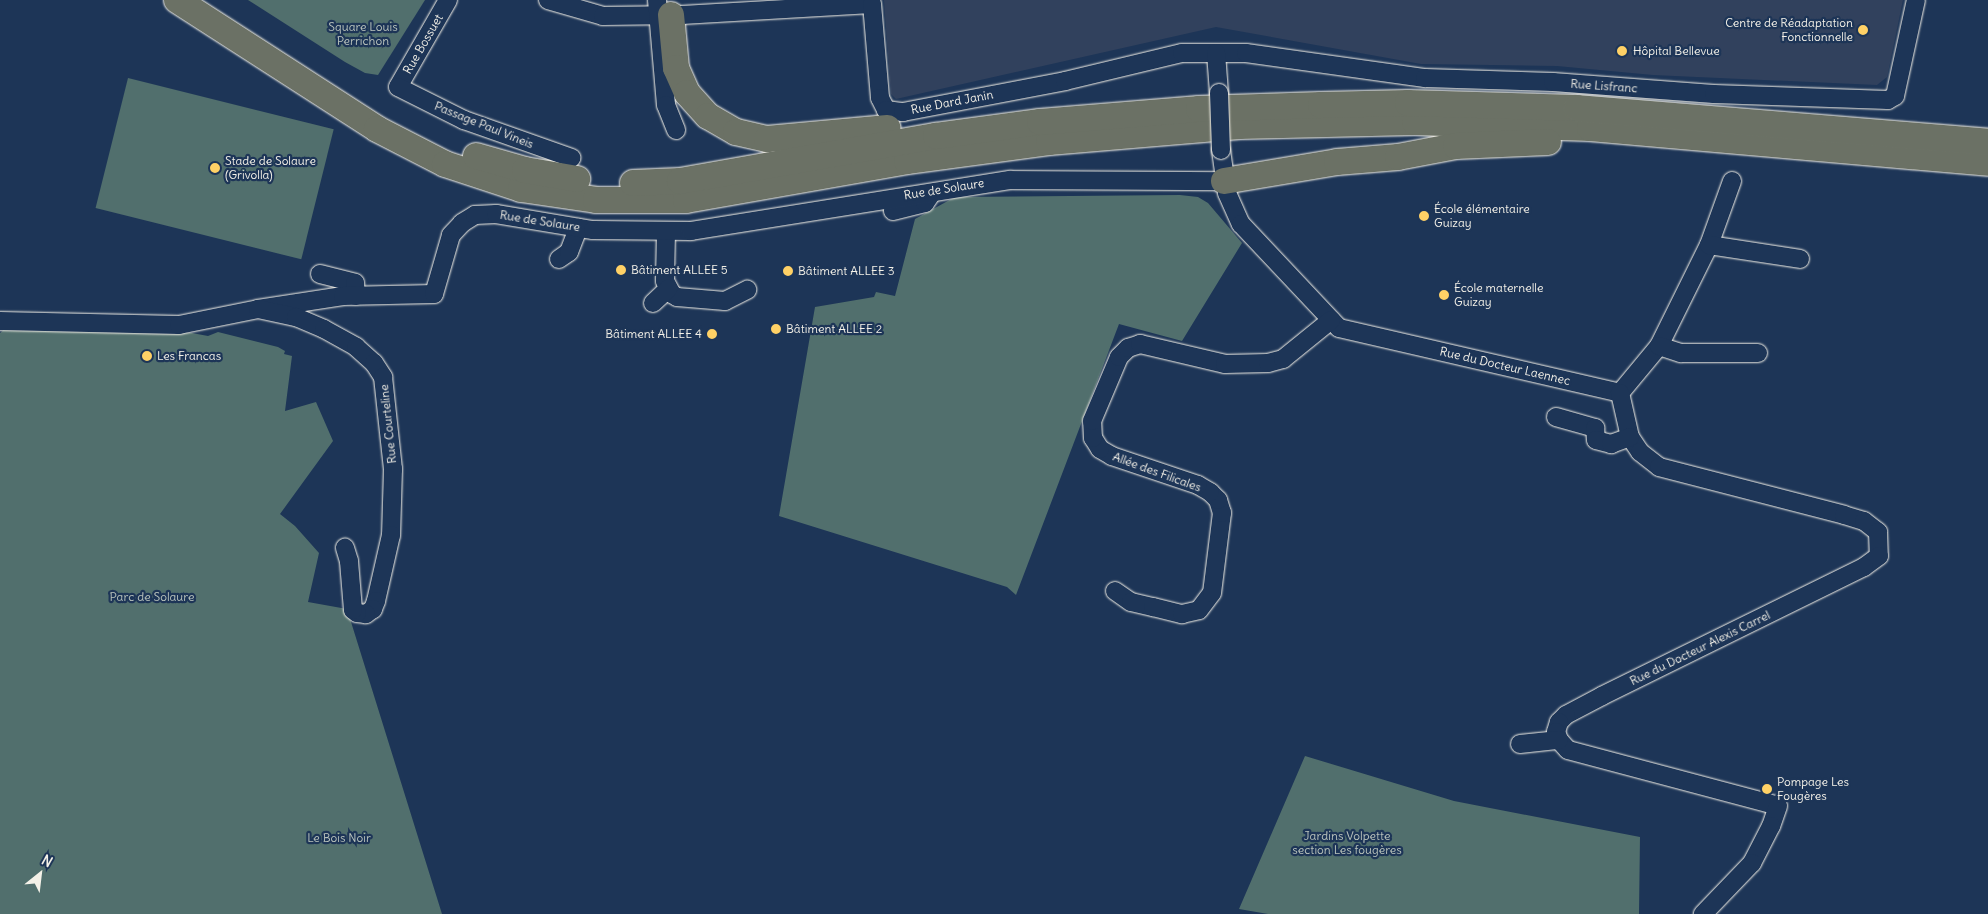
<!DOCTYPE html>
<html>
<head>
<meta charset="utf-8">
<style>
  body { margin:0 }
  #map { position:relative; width:1988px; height:914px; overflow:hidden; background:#1d3557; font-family:Delius,sans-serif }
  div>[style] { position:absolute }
  .built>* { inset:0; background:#31415d }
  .green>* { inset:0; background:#516f6d; transform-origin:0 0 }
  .roads { filter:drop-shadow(0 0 1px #f4f1e8) drop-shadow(0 0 1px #f4f1e8) }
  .minor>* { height:18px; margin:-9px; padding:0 9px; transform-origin:9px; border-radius:9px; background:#1d3557 }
  .highway>* { height:26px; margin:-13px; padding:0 13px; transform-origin:13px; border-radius:13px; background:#6b7165 }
  .bridges { filter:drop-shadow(0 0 1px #f4f1e8) drop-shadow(0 0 1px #f4f1e8) }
  .minor-bridge>* { height:18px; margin:-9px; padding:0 9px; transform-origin:9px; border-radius:9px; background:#1d3557 }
  .dots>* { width:14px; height:14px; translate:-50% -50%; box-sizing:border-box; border:2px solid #1d3557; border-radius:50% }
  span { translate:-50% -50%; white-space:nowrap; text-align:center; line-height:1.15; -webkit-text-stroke:4.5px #1d3557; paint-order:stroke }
  .poi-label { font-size:12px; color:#f4f1e8 }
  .right { translate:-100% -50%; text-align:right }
  .left { translate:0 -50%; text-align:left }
  .park-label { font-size:12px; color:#bbc4bd }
  .street-label { font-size:12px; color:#f4f1e8 }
  .north { position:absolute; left:15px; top:849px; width:50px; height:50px; -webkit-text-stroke:4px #1d3557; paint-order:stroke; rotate:29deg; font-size:14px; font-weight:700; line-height:20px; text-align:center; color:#f4f1e8 }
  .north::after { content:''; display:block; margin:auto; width:18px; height:22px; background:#f4f1e8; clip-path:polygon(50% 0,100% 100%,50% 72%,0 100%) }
</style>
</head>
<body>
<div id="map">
  <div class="built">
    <i style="clip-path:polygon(884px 0,1903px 0,1887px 77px,1877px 85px,1653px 75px,1557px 66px,1421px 64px,1216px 27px,896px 99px,891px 94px)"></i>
  </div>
  <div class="green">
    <i style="clip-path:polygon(248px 0,425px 0,378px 75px,365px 73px,345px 62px)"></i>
    <i style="left:128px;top:78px;width:212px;height:134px;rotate:14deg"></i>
    <i style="clip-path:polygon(1180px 195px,1198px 197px,1208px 203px,1242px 243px,1182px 341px,1119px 324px,1016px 595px,1007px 587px,779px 516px,815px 307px,874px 297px,876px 292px,895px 296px,915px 219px,955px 197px)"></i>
    <i style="clip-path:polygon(8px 326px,192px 333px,208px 336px,218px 332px,278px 347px,285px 351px,284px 354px,292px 356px,285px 411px,316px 402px,333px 441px,280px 514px,295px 526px,319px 553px,308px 602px,347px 609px,442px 914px,0 914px,0 333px)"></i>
    <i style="clip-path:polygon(1305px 756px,1454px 801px,1640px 837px,1639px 914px,1268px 914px,1239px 909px)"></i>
  </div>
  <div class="roads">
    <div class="minor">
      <i style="left:448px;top:0;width:100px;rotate:119.9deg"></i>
      <i style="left:398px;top:87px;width:74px;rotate:26.6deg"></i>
      <i style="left:464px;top:120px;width:114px;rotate:19.4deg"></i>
      <i style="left:548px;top:0;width:57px;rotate:16.2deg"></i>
      <i style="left:603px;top:16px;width:79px;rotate:-0.7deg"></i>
      <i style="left:682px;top:15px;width:190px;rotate:-3.3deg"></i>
      <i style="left:872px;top:4px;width:94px;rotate:85.1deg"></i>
      <i style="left:880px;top:98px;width:13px;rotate:63deg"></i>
      <i style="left:886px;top:110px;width:17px;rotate:7deg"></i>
      <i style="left:903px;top:112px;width:165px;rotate:-10.8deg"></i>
      <i style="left:1065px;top:81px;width:120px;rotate:-13.5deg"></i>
      <i style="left:1182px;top:53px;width:64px"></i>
      <i style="left:1246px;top:53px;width:181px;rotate:8deg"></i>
      <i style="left:1425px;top:78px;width:128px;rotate:1.8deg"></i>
      <i style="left:1553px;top:82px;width:161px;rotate:4.3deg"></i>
      <i style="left:1714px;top:94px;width:174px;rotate:2deg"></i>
      <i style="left:1888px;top:100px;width:8px;rotate:-30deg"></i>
      <i style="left:1895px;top:96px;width:98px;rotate:-77.7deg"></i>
      <i style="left:657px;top:0;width:105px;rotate:85.1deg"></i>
      <i style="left:666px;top:105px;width:27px;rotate:68deg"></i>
      <i style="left:1216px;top:53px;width:40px;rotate:85.7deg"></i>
      <i style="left:1221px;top:150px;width:43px;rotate:82.1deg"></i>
      <i style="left:1227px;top:193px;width:34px;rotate:66deg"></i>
      <i style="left:1241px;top:224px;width:143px;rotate:46.7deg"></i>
      <i style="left:1339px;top:328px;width:288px;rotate:13deg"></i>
      <i style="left:1620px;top:393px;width:61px;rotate:-50.3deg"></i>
      <i style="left:1659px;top:346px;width:113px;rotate:-63.7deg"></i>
      <i style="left:1709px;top:245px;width:68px;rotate:-70.2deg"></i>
      <i style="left:893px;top:211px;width:33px;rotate:-14deg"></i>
      <i style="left:925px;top:203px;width:12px;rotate:-55deg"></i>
      <i style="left:666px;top:232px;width:49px;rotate:91.2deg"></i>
      <i style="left:665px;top:281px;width:15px;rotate:62deg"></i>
      <i style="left:672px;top:294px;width:6px;rotate:31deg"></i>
      <i style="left:677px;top:297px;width:48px;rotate:4.8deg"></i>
      <i style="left:725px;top:301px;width:25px;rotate:-27deg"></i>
      <i style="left:1709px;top:245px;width:92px;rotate:8.7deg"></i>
      <i style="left:559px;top:259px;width:12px;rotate:-35deg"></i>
      <i style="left:569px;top:252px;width:26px;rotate:-69deg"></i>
      <i style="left:320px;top:274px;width:36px;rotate:14deg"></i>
      <i style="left:355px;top:283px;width:13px;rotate:86deg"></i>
      <i style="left:653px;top:303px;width:21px;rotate:-43deg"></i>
      <i style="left:258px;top:309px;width:86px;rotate:-8.7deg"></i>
      <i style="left:343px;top:296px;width:91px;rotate:-1.3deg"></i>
      <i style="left:434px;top:294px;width:61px;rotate:-73.9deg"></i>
      <i style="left:451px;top:235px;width:16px;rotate:-47deg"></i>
      <i style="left:462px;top:223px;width:15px;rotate:-32deg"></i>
      <i style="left:475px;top:215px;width:21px;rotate:-3deg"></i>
      <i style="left:496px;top:214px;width:98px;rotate:9.4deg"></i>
      <i style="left:593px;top:230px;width:98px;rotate:0.6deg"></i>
      <i style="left:691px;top:231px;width:323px;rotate:-9.1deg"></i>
      <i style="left:1010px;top:180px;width:214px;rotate:0.3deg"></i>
      <i style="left:0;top:321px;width:179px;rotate:1.3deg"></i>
      <i style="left:179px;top:325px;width:81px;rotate:-11.4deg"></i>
      <i style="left:258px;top:309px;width:39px;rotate:12deg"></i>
      <i style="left:296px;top:317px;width:30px;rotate:23deg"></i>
      <i style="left:324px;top:329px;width:37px;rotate:29deg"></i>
      <i style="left:356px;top:347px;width:24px;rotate:42deg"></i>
      <i style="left:374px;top:363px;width:17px;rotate:57deg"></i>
      <i style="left:383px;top:377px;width:93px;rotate:83.8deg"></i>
      <i style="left:393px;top:469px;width:66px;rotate:91.7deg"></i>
      <i style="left:391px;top:535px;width:68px;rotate:102.8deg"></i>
      <i style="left:376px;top:601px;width:9px;rotate:111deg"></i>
      <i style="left:373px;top:609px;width:9px;rotate:144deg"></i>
      <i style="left:366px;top:614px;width:9px;rotate:-174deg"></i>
      <i style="left:357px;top:613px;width:5px;rotate:-143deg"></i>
      <i style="left:353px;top:610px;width:49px;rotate:-94.7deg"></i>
      <i style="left:349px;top:561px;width:14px;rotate:-107deg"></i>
      <i style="left:1659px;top:346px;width:23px;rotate:18deg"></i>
      <i style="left:1681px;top:353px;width:77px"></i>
      <i style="left:1620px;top:393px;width:45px;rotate:77.2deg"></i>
      <i style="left:1630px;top:437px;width:18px;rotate:56deg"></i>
      <i style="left:1640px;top:452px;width:24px;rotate:38deg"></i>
      <i style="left:1659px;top:467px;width:191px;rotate:14.5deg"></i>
      <i style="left:1844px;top:515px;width:21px;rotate:17deg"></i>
      <i style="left:1864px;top:521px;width:18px;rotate:38deg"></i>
      <i style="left:1878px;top:532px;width:24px;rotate:88deg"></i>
      <i style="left:1879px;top:556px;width:19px;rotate:144deg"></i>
      <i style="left:1864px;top:567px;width:292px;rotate:153.8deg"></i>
      <i style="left:1602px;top:696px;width:41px;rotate:152.2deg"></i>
      <i style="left:1566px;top:715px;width:10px;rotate:135deg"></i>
      <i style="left:1559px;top:722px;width:10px;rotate:107deg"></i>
      <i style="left:1556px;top:732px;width:9px;rotate:69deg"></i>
      <i style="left:1559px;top:740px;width:13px;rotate:48deg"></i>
      <i style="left:1568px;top:750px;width:217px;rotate:14.9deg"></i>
      <i style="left:1778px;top:806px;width:21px;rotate:109deg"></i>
      <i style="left:1771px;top:826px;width:42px;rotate:117.2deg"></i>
      <i style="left:1752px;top:863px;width:71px;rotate:133.9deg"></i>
      <i style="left:1556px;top:417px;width:41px;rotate:15.8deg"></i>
      <i style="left:1595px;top:428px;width:12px;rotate:85deg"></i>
      <i style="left:1596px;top:440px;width:16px;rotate:15deg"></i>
      <i style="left:1611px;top:444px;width:20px;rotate:-20deg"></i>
      <i style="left:1115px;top:591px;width:19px;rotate:35deg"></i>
      <i style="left:1131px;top:602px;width:23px;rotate:13deg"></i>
      <i style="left:1153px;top:607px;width:30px;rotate:14deg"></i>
      <i style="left:1182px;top:614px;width:17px;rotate:-13deg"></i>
      <i style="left:1199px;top:610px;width:21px;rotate:-53deg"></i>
      <i style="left:1212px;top:593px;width:81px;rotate:-82.9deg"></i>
      <i style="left:1222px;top:513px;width:14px;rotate:-107deg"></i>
      <i style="left:1218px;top:500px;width:11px;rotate:-135deg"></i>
      <i style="left:1210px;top:492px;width:14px;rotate:-150deg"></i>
      <i style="left:1198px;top:485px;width:91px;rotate:-161.4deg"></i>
      <i style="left:1112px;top:456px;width:14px;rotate:-150deg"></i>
      <i style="left:1100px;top:449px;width:13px;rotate:-122deg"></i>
      <i style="left:1093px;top:438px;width:17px;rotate:-93deg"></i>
      <i style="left:1092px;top:421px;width:69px;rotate:-67.1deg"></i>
      <i style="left:1119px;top:357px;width:13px;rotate:-45deg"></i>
      <i style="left:1128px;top:348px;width:13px;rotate:-18deg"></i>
      <i style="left:1140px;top:344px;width:87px;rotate:13.2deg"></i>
      <i style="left:1225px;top:364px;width:43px;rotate:-1.3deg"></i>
      <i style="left:1268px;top:363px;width:16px;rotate:-15deg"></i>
      <i style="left:1283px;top:359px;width:62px;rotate:-39.1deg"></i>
      <i style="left:1520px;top:744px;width:39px;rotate:-6deg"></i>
    </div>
    <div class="highway">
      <i style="left:177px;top:0;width:238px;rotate:32.8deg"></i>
      <i style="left:377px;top:129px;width:76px;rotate:27.2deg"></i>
      <i style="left:445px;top:164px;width:80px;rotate:18.2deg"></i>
      <i style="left:521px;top:189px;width:76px;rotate:8.3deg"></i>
      <i style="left:596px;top:200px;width:90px"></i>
      <i style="left:686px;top:200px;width:224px;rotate:-10deg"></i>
      <i style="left:907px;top:161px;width:143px;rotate:-7.6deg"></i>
      <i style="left:1049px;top:142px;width:191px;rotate:-4.8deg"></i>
      <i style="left:1239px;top:126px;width:176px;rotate:-1.3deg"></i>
      <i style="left:1415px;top:122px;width:175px;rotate:2deg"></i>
      <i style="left:1590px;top:128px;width:400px;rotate:5deg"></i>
      <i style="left:671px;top:15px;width:53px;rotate:84.6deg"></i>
      <i style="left:676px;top:68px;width:27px;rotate:66deg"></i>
      <i style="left:687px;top:93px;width:31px;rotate:48deg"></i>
      <i style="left:708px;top:116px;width:32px;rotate:30deg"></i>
      <i style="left:736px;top:132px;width:32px;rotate:13deg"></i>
      <i style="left:767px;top:139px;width:121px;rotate:-5.2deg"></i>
      <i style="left:476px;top:156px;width:51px;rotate:15.9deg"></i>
      <i style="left:525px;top:170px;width:53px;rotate:9.8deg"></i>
      <i style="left:1224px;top:181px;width:115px;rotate:-9.5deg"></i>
      <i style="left:1337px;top:162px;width:61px;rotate:-4.7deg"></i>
      <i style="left:1398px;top:157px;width:59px;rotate:-10.7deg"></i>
      <i style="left:1456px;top:146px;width:92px;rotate:-2.5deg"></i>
      <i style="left:633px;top:183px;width:47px;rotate:-2.4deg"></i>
      <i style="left:680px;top:181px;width:260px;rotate:-10deg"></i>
      <i style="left:936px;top:136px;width:105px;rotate:-7.7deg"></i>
      <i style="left:1040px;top:122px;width:160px;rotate:-4.7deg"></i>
      <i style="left:1199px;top:109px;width:122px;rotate:-1.9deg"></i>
      <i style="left:1321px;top:105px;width:87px;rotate:-1.3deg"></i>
      <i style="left:1408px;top:103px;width:169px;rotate:1.7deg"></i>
      <i style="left:1577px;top:108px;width:412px;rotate:4.7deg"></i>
    </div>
  </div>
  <div class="bridges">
    <div class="minor-bridge">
      <i style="left:1219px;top:93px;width:57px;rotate:88deg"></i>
    </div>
  </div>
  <div class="dots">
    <i style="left:1863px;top:30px;background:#ffd166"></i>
    <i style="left:1622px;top:51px;background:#ffd166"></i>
    <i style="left:215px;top:168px;background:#ffd166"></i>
    <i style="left:1424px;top:216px;background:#ffd166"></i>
    <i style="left:621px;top:270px;background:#ffd166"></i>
    <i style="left:788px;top:271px;background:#ffd166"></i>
    <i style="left:1444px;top:295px;background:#ffd166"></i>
    <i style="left:776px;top:329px;background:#ffd166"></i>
    <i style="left:712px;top:334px;background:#ffd166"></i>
    <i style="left:147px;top:356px;background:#ffd166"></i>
    <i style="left:1767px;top:789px;background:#ffd166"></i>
  </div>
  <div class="poi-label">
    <span class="right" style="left:1853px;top:30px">Centre de Réadaptation<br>Fonctionnelle</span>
    <span class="left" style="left:1633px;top:51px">Hôpital Bellevue</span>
    <span class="left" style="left:225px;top:168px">Stade de Solaure<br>(Grivolla)</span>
    <span class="left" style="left:1434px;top:216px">École élémentaire<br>Guizay</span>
    <span class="left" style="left:631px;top:270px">Bâtiment ALLEE 5</span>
    <span class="left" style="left:798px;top:271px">Bâtiment ALLEE 3</span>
    <span class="left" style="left:1454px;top:295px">École maternelle<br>Guizay</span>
    <span class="left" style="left:786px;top:329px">Bâtiment ALLEE 2</span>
    <span class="right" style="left:702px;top:334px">Bâtiment ALLEE 4</span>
    <span class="left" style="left:157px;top:356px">Les Francas</span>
    <span class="left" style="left:1777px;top:789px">Pompage Les<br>Fougères</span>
  </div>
  <div class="park-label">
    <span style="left:363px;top:34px">Square Louis<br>Perrichon</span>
    <span style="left:152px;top:597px">Parc de Solaure</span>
    <span style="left:1347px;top:843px">Jardins Volpette<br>section Les fougères</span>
    <span style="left:339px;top:838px">Le Bois Noir</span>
  </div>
  <div class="street-label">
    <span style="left:423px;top:44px;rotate:-60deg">Rue Bossuet</span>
    <span style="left:1604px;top:86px;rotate:4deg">Rue Lisfranc</span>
    <span style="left:952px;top:102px;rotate:-11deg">Rue Dard Janin</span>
    <span style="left:484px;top:125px;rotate:22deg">Passage Paul Vineis</span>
    <span style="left:944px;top:189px;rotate:-9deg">Rue de Solaure</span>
    <span style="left:540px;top:221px;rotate:9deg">Rue de Solaure</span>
    <span style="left:1505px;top:366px;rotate:13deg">Rue du Docteur Laennec</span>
    <span style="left:388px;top:424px;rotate:-96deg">Rue Courteline</span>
    <span style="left:1157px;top:472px;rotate:20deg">Allée des Filicales</span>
    <span style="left:1700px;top:648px;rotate:-26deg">Rue du Docteur Alexis Carrel</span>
  </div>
  <div class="north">N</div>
</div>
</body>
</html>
